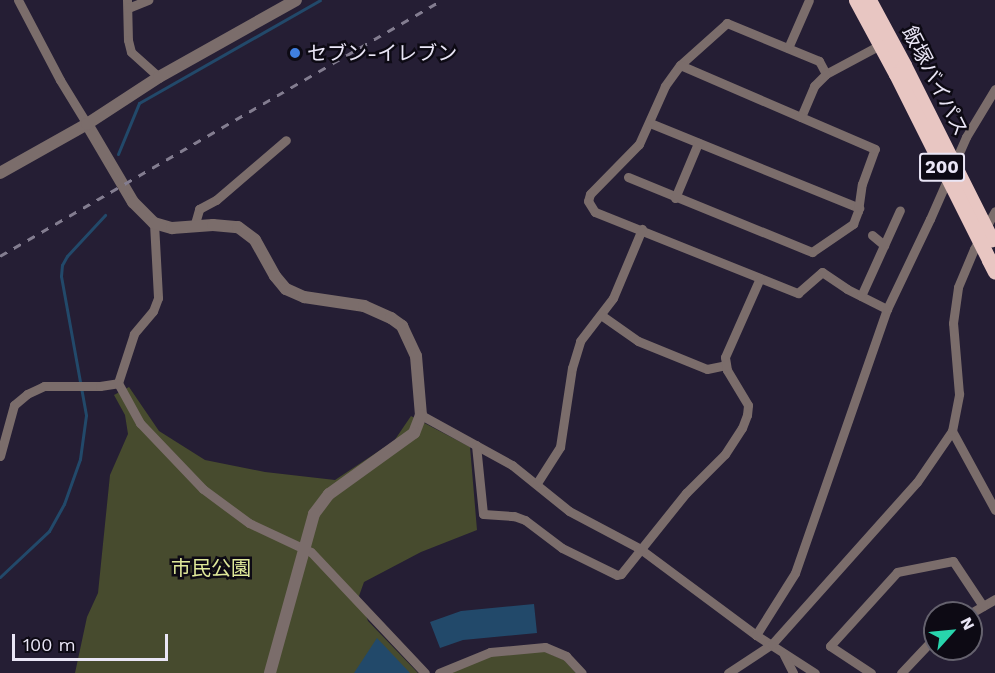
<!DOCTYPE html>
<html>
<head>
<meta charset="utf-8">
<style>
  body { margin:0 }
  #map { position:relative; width:995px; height:673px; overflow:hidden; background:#251e34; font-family:"Work Sans","Noto Sans JP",sans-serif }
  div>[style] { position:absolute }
  .green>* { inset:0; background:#474b2e }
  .water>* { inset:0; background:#22496a }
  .stream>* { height:3px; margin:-1.5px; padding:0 1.5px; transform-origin:1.5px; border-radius:1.5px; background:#22496a }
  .minor>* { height:9px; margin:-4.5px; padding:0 4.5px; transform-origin:4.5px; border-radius:4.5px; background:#7b6d6b }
  .tertiary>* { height:12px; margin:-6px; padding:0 6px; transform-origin:6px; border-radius:6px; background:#7b6d6b }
  .trunk>* { height:15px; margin:-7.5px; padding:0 7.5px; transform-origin:7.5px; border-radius:7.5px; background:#e8c6c2 }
  .rail>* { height:3px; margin-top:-1.5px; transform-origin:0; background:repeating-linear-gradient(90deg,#837d90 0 8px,transparent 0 16px) }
  .trunk-bridge>* { height:15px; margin:-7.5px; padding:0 7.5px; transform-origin:7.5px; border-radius:7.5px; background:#e8c6c2 }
  .dots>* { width:16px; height:16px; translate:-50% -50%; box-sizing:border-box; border:3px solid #0d0a14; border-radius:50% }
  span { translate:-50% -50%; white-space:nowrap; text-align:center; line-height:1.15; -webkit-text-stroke:5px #0d0a14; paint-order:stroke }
  .shield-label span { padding:2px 4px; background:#0d0a14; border:2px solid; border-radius:4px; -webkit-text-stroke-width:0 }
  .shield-label { font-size:18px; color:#eae6f6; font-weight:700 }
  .poi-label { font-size:20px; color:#eae6f6 }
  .left { translate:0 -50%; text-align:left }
  .street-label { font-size:20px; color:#eae6f6 }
  .park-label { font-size:20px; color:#dfe899 }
  .north { position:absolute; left:923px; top:601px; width:60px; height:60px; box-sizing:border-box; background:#0d0a14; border:2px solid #65626e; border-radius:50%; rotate:63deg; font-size:16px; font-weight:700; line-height:24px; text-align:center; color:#eae6f6 }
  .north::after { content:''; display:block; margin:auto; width:21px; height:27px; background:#28d5ad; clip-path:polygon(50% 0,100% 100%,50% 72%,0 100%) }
  .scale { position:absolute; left:12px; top:634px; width:156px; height:27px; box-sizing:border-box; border:3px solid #eae6f6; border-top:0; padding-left:8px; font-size:18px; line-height:21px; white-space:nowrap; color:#eae6f6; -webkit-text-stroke:4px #0d0a14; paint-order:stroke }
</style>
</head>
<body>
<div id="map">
  <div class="green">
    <i style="clip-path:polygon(129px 387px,159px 431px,205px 460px,265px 472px,335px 480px,394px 441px,411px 416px,470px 447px,477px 530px,421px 552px,364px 582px,359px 596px,368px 621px,418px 673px,75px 673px,87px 617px,98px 593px,110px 475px,128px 434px,125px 415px,114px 395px)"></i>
    <i style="clip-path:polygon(543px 651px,564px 660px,576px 673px,448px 673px,490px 656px)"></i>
  </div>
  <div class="water">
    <i style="clip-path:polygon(534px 604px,537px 633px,463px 640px,440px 648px,430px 622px,461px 611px)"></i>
    <i style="clip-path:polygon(377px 638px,410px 673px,354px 673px)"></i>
  </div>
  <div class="stream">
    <i style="left:118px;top:154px;width:55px;rotate:-67.6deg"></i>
    <i style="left:139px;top:103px;width:208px;rotate:-29.6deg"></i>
    <i style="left:0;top:577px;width:67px;rotate:-43.2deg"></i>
    <i style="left:49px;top:531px;width:31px;rotate:-61deg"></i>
    <i style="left:64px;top:504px;width:48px;rotate:-70.4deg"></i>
    <i style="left:80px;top:459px;width:44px;rotate:-82.2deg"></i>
    <i style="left:86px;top:415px;width:141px;rotate:-100.2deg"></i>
    <i style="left:61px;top:276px;width:11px;rotate:-85deg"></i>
    <i style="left:62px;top:265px;width:10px;rotate:-61deg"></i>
    <i style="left:67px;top:256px;width:56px;rotate:-47.2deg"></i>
  </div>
  <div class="minor">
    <i style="left:18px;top:0;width:90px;rotate:62.3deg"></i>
    <i style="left:60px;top:80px;width:52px;rotate:58.5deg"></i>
    <i style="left:127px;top:0;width:40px;rotate:88.6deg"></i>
    <i style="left:128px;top:40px;width:12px;rotate:76deg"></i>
    <i style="left:131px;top:52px;width:38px;rotate:42deg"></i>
    <i style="left:128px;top:8px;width:22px;rotate:-22deg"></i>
    <i style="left:880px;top:45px;width:61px;rotate:151.8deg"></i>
    <i style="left:826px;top:74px;width:15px;rotate:-118deg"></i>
    <i style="left:819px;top:61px;width:100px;rotate:-157.6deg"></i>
    <i style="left:727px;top:23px;width:63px;rotate:138.2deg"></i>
    <i style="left:680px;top:65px;width:26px;rotate:126deg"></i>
    <i style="left:665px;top:86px;width:64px;rotate:114.1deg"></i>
    <i style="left:639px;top:144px;width:70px;rotate:134.4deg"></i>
    <i style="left:590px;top:194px;width:7px;rotate:106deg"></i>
    <i style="left:588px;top:201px;width:13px;rotate:58deg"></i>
    <i style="left:595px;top:212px;width:219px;rotate:21.8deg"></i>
    <i style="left:798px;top:293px;width:32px;rotate:-41deg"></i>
    <i style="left:822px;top:272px;width:30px;rotate:34deg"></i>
    <i style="left:847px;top:289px;width:45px;rotate:26.6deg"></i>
    <i style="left:788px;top:48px;width:52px;rotate:-66.4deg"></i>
    <i style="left:801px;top:117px;width:34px;rotate:-67deg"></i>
    <i style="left:814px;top:86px;width:17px;rotate:-45deg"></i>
    <i style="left:650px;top:123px;width:226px;rotate:22.1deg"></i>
    <i style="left:628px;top:177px;width:199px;rotate:22.2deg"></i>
    <i style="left:812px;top:252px;width:50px;rotate:-34.3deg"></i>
    <i style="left:853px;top:224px;width:14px;rotate:-69deg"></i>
    <i style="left:858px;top:211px;width:27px;rotate:-82deg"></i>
    <i style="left:862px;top:184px;width:37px;rotate:-70deg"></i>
    <i style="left:875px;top:149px;width:212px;rotate:-156.7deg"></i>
    <i style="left:675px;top:198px;width:60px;rotate:-67.3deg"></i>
    <i style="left:154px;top:223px;width:75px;rotate:86.9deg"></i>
    <i style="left:158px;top:298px;width:14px;rotate:111deg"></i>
    <i style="left:153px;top:311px;width:30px;rotate:130deg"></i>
    <i style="left:134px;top:334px;width:52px;rotate:108.1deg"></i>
    <i style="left:118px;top:383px;width:46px;rotate:61.2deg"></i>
    <i style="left:140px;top:423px;width:91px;rotate:46.3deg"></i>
    <i style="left:203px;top:489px;width:57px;rotate:36.5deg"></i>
    <i style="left:249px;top:523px;width:68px;rotate:25.1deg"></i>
    <i style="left:311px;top:552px;width:166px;rotate:46.7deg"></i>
    <i style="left:194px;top:227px;width:19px;rotate:-74deg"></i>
    <i style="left:199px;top:209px;width:19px;rotate:-28deg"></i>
    <i style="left:216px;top:200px;width:92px;rotate:-40.6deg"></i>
    <i style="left:872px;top:235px;width:16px;rotate:40deg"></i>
    <i style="left:861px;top:296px;width:94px;rotate:-65.6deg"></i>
    <i style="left:601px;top:315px;width:45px;rotate:35.1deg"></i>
    <i style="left:638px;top:341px;width:74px;rotate:22.1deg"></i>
    <i style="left:707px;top:369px;width:19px;rotate:-12deg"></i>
    <i style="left:421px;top:415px;width:104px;rotate:28.8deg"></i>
    <i style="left:512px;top:465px;width:73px;rotate:38.9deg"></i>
    <i style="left:569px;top:511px;width:79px;rotate:27.9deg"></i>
    <i style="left:639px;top:548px;width:146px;rotate:36.6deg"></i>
    <i style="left:756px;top:635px;width:70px;rotate:32.8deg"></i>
    <i style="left:952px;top:431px;width:90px;rotate:61.4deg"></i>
    <i style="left:476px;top:445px;width:69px;rotate:84.2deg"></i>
    <i style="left:483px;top:514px;width:31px;rotate:4deg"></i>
    <i style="left:514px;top:516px;width:12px;rotate:20deg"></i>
    <i style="left:525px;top:520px;width:46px;rotate:37.1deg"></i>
    <i style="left:562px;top:548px;width:61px;rotate:26.1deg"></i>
    <i style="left:617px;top:575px;width:4px;rotate:-14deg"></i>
    <i style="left:621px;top:574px;width:104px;rotate:-51.3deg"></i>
    <i style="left:686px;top:493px;width:55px;rotate:-45deg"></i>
    <i style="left:725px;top:454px;width:31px;rotate:-57deg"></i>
    <i style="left:742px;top:428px;width:14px;rotate:-69deg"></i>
    <i style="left:747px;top:415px;width:10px;rotate:-84deg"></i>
    <i style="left:748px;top:405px;width:41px;rotate:-121deg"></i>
    <i style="left:727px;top:370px;width:13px;rotate:-99deg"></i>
    <i style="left:725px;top:357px;width:86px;rotate:-66.1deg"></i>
    <i style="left:0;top:456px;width:53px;rotate:-74.6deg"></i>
    <i style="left:14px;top:405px;width:17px;rotate:-40deg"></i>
    <i style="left:27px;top:394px;width:19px;rotate:-25deg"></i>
    <i style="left:44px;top:386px;width:56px"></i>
    <i style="left:100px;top:386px;width:18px;rotate:-9deg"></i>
    <i style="left:537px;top:483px;width:43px;rotate:-57.4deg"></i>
    <i style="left:560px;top:447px;width:80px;rotate:-81.4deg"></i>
    <i style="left:572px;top:368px;width:28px;rotate:-73deg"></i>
    <i style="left:580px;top:341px;width:54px;rotate:-52.5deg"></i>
    <i style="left:613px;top:298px;width:75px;rotate:-67.2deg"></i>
    <i style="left:971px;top:613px;width:28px;rotate:-30deg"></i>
    <i style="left:756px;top:635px;width:73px;rotate:-57.8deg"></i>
    <i style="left:795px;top:573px;width:280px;rotate:-70.8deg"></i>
    <i style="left:887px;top:309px;width:100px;rotate:-64.5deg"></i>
    <i style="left:930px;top:219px;width:90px;rotate:-66.3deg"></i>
    <i style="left:966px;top:137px;width:56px;rotate:-58.9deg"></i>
    <i style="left:784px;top:655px;width:20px;rotate:63deg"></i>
    <i style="left:439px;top:673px;width:55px;rotate:-22.4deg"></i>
    <i style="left:490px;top:652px;width:55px;rotate:-5.2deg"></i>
    <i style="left:545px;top:647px;width:23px;rotate:23deg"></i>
    <i style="left:566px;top:656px;width:23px;rotate:47deg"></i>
    <i style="left:728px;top:673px;width:53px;rotate:-33.4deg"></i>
    <i style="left:772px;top:644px;width:217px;rotate:-48.2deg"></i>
    <i style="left:917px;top:482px;width:62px;rotate:-55.5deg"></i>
    <i style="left:952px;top:431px;width:38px;rotate:-79deg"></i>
    <i style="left:959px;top:394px;width:71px;rotate:-94.8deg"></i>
    <i style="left:953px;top:323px;width:36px;rotate:-82deg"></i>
    <i style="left:958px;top:287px;width:41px;rotate:-67.2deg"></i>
    <i style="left:974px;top:249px;width:43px;rotate:-61.1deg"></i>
    <i style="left:871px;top:673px;width:49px;rotate:-146.6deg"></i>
    <i style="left:830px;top:646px;width:100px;rotate:-47.8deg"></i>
    <i style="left:897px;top:572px;width:57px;rotate:-11.1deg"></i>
    <i style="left:953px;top:561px;width:54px;rotate:56.3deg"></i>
    <i style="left:901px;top:673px;width:50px;rotate:-46.6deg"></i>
  </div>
  <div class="tertiary">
    <i style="left:87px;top:124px;width:91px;rotate:59.5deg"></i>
    <i style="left:133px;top:202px;width:30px;rotate:45deg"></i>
    <i style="left:154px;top:223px;width:19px;rotate:16deg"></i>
    <i style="left:172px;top:228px;width:41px;rotate:-4.2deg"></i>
    <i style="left:213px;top:225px;width:25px;rotate:5deg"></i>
    <i style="left:238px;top:227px;width:21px;rotate:37deg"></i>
    <i style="left:255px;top:240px;width:41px;rotate:60.9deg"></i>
    <i style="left:275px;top:276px;width:17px;rotate:50deg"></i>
    <i style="left:286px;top:289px;width:20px;rotate:24deg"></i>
    <i style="left:304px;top:297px;width:61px;rotate:8.5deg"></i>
    <i style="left:364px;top:306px;width:30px;rotate:24deg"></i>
    <i style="left:391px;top:318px;width:14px;rotate:36deg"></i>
    <i style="left:402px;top:326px;width:33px;rotate:65deg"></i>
    <i style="left:416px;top:356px;width:59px;rotate:85.2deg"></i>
    <i style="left:421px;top:415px;width:19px;rotate:111deg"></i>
    <i style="left:414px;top:433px;width:105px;rotate:144.3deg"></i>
    <i style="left:329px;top:494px;width:25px;rotate:127deg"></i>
    <i style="left:314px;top:514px;width:165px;rotate:105.5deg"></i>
    <i style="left:0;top:173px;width:100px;rotate:-29.4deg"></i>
    <i style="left:87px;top:124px;width:86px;rotate:-33.1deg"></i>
    <i style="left:159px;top:77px;width:157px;rotate:-29.3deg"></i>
  </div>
  <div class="trunk">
    <i style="left:856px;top:0;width:84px;rotate:61.6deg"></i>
    <i style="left:869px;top:0;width:74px;rotate:61.7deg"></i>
    <i style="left:989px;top:260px;width:13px;rotate:63deg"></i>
  </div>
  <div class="rail">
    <i style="left:0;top:256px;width:511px;rotate:-30.08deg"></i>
  </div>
  <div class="trunk-bridge">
    <i style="left:904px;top:65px;width:195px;rotate:63.4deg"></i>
    <i style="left:896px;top:74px;width:208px;rotate:63.4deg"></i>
  </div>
  <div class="dots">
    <i style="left:295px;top:53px;background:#3f7fe0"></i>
  </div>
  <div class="shield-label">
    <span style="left:942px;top:167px">200</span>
  </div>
  <div class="poi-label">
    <span class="left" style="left:307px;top:53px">セブン-イレブン</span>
  </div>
  <div class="street-label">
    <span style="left:935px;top:81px;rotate:63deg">飯塚バイパス</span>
  </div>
  <div class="park-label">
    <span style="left:211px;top:568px">市民公園</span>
  </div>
  <div class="north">N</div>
  <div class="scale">100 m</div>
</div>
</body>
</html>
